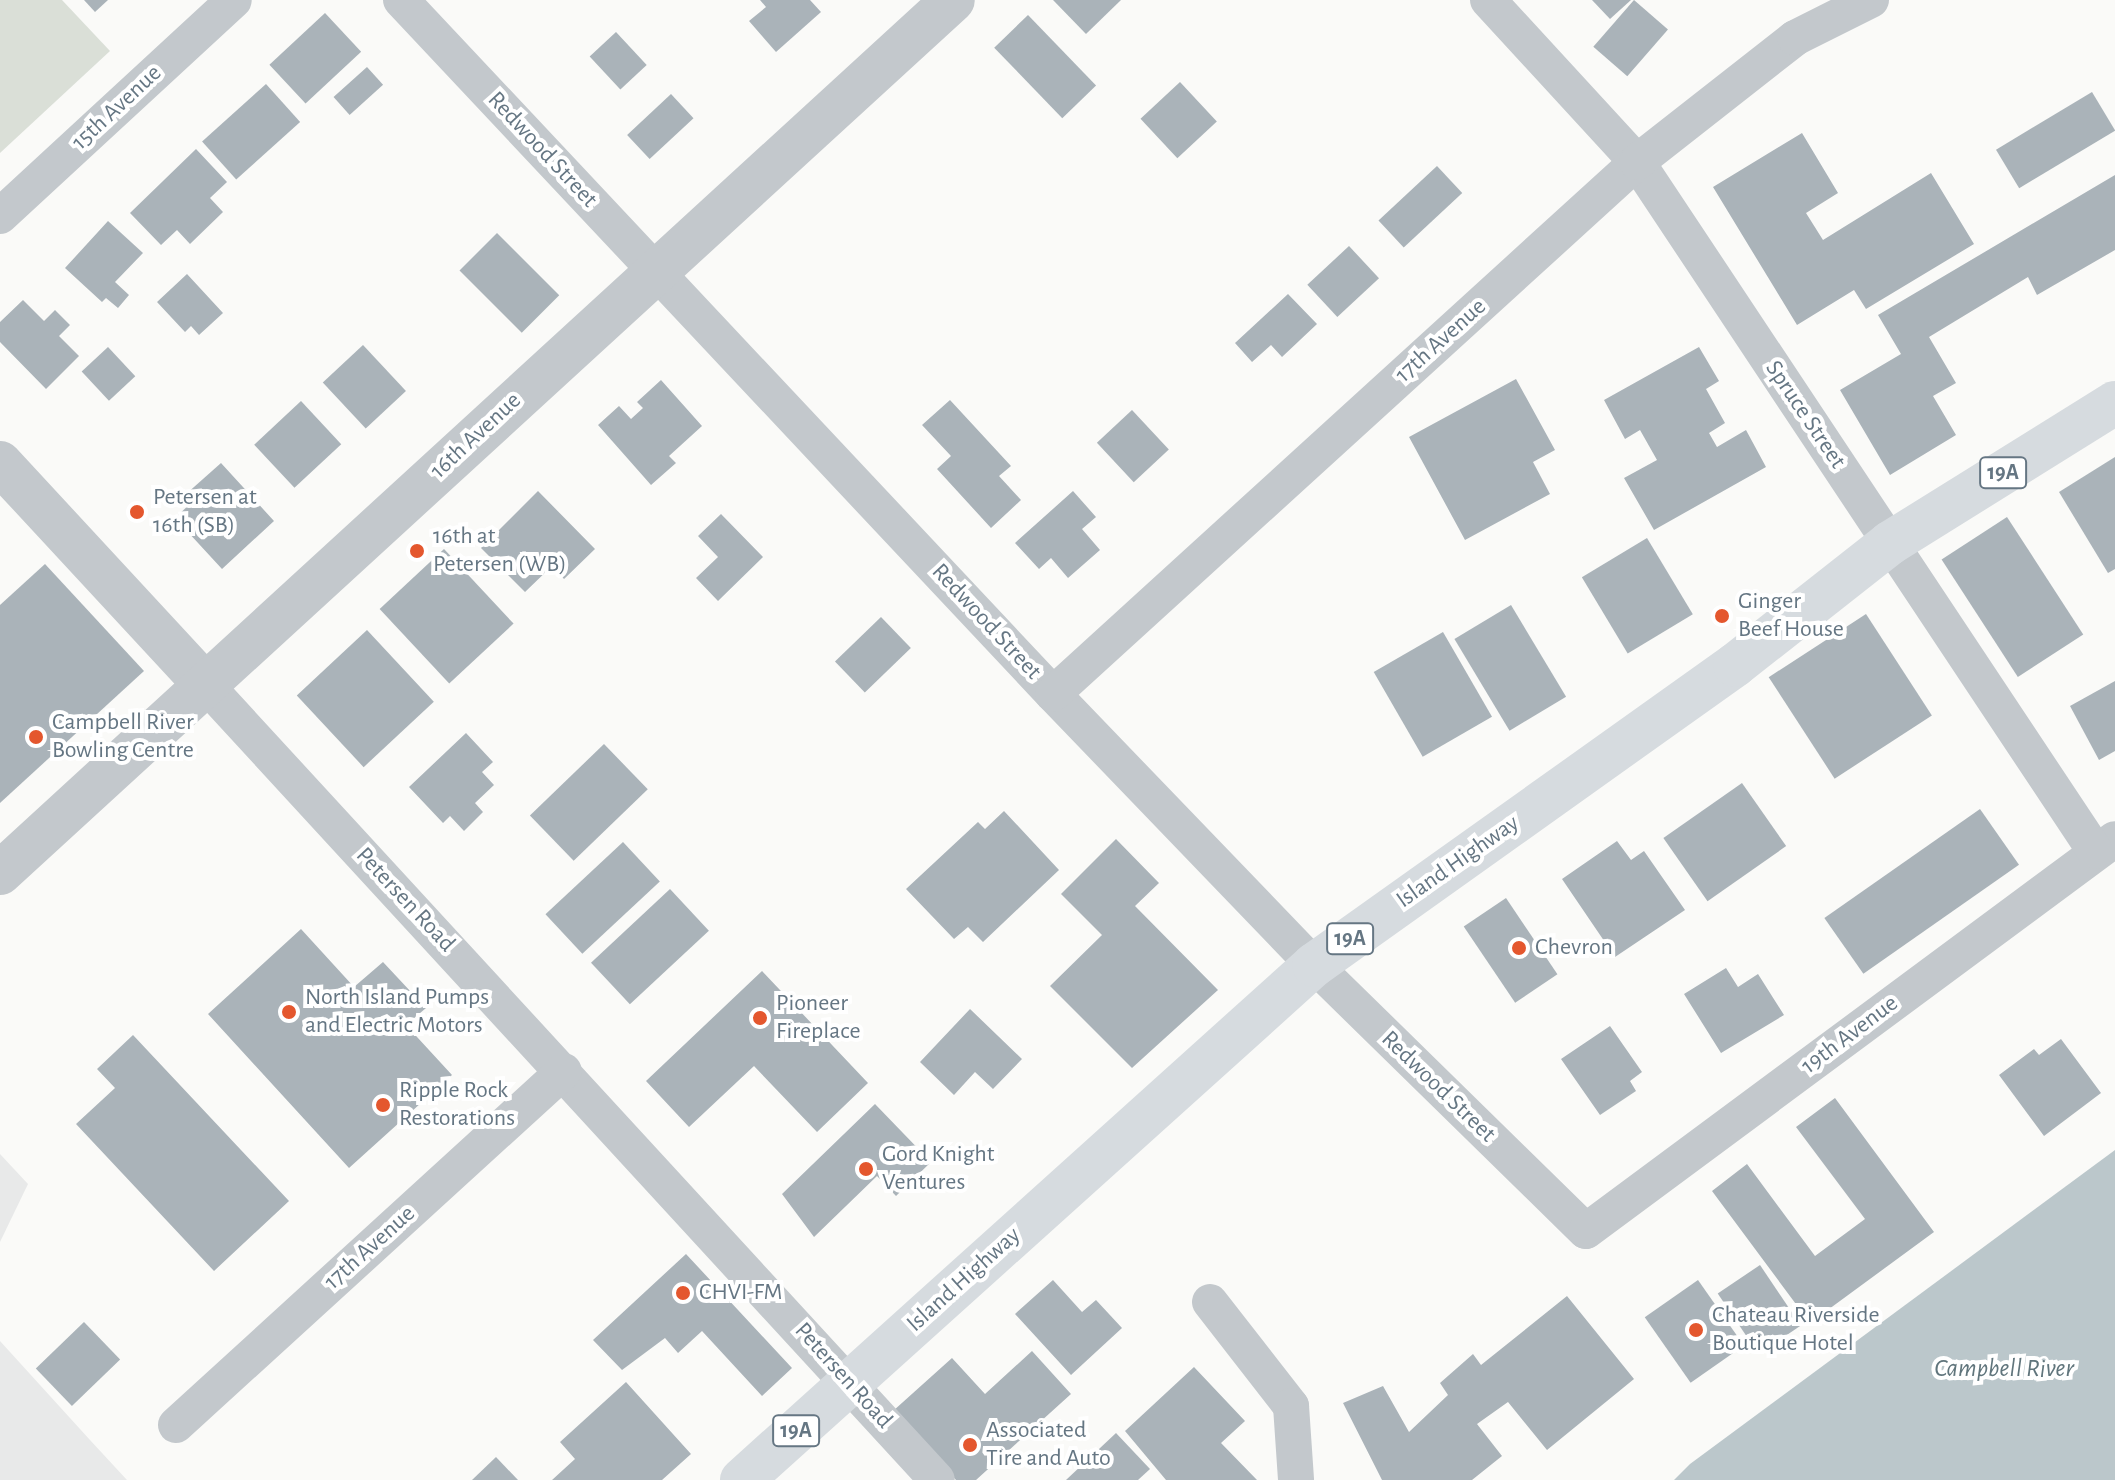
<!DOCTYPE html>
<html>
<head>
<meta charset="utf-8">
<style>
  body { margin:0 }
  #map { position:relative; width:2115px; height:1480px; overflow:hidden; background:#fafaf8; font-family:"Alegreya Sans",sans-serif }
  div>[style] { position:absolute }
  .built>* { inset:0; background:#e8e9e9 }
  .green>* { inset:0; background:#dadfd7 }
  .water>* { inset:0; background:#bbc7cb }
  .building>* { inset:0; background:#aab3b9; transform-origin:0 0 }
  .minor>* { height:36px; margin:-18px; padding:0 18px; transform-origin:18px; border-radius:18px; background:#c3c8cc }
  .tertiary>* { height:44px; margin:-22px; padding:0 22px; transform-origin:22px; border-radius:22px; background:#c3c8cc }
  .primary>* { height:44px; margin:-22px; padding:0 22px; transform-origin:22px; border-radius:22px; background:#d6dbdf }
  .dots>* { width:22px; height:22px; translate:-50% -50%; box-sizing:border-box; border:4px solid #fff; border-radius:50% }
  span { translate:-50% -50%; white-space:nowrap; text-align:center; line-height:1.15; -webkit-text-stroke:8px #fff; paint-order:stroke }
  .shield-label span { padding:2px 6px; background:#fff; border:2px solid; border-radius:6px; -webkit-text-stroke-width:0 }
  .shield-label { font-size:22px; color:#657683; font-weight:700 }
  .street-label { font-size:24px; color:#657683 }
  .poi-label { font-size:24px; color:#657683 }
  .left { translate:0 -50%; text-align:left }
  .water-label { font-size:26px; color:#60757c; font-style:italic }
</style>
</head>
<body>
<div id="map">
  <div class="built">
    <i style="clip-path:polygon(0 1154px,28px 1184px,0 1242px)"></i>
    <i style="clip-path:polygon(0 1341px,90px 1440px,127px 1480px,0 1480px)"></i>
  </div>
  <div class="green">
    <i style="clip-path:polygon(0 0,62px 0,110px 51px,0 153px)"></i>
  </div>
  <div class="water">
    <i style="clip-path:polygon(2115px 1150px,2115px 1480px,1674px 1480px,1690px 1464px)"></i>
  </div>
  <div class="building">
    <i style="clip-path:polygon(84px 0,108px 0,95px 12px)"></i>
    <i style="clip-path:polygon(760px 0,810px 0,821px 12px,776px 52px,749px 21px,766px 7px)"></i>
    <i style="clip-path:polygon(1053px 0,1121px 0,1086px 34px)"></i>
    <i style="clip-path:polygon(1592px 0,1631px 0,1610px 19px)"></i>
    <i style="left:1634px;top:0;width:45px;height:62px;rotate:41deg"></i>
    <i style="left:325px;top:13px;width:53px;height:76px;rotate:47deg"></i>
    <i style="left:1028px;top:15px;width:98px;height:47px;rotate:46deg"></i>
    <i style="left:616px;top:32px;width:45px;height:36px;rotate:47deg"></i>
    <i style="left:367px;top:67px;width:24px;height:45px;rotate:48deg"></i>
    <i style="left:1180px;top:82px;width:54px;height:54px;rotate:47deg"></i>
    <i style="left:266px;top:84px;width:51px;height:86px;rotate:48deg"></i>
    <i style="left:2092px;top:92px;width:45px;height:112px;rotate:59deg"></i>
    <i style="left:671px;top:94px;width:33px;height:60px;rotate:47deg"></i>
    <i style="clip-path:polygon(1802px 133px,1838px 193px,1806px 213px,1823px 240px,1931px 173px,1974px 244px,1866px 309px,1854px 290px,1797px 325px,1713px 187px)"></i>
    <i style="clip-path:polygon(196px 149px,227px 182px,210px 198px,223px 212px,190px 244px,177px 230px,161px 245px,130px 213px)"></i>
    <i style="left:1437px;top:166px;width:37px;height:80px;rotate:47deg"></i>
    <i style="clip-path:polygon(2115px 175px,2115px 250px,2037px 295px,2028px 277px,1929px 337px,1956px 383px,1933px 396px,1956px 435px,1890px 475px,1840px 390px,1901px 354px,1878px 315px)"></i>
    <i style="clip-path:polygon(108px 221px,143px 253px,115px 282px,129px 295px,118px 308px,106px 298px,102px 302px,65px 268px)"></i>
    <i style="left:497px;top:233px;width:88px;height:53px;rotate:45deg"></i>
    <i style="left:1349px;top:246px;width:44px;height:57px;rotate:47deg"></i>
    <i style="clip-path:polygon(187px 274px,223px 313px,199px 335px,191px 326px,185px 332px,157px 302px)"></i>
    <i style="clip-path:polygon(1288px 294px,1317px 324px,1282px 357px,1271px 345px,1252px 362px,1235px 343px)"></i>
    <i style="clip-path:polygon(23px 300px,44px 321px,55px 310px,70px 325px,59px 336px,79px 356px,46px 389px,0 342px,0 322px)"></i>
    <i style="left:363px;top:345px;width:63px;height:55px;rotate:47deg"></i>
    <i style="left:108px;top:347px;width:40px;height:36px;rotate:47deg"></i>
    <i style="clip-path:polygon(1699px 347px,1719px 381px,1706px 389px,1725px 423px,1709px 433px,1717px 447px,1746px 430px,1766px 467px,1654px 530px,1624px 478px,1657px 460px,1640px 430px,1625px 439px,1604px 400px)"></i>
    <i style="clip-path:polygon(1516px 379px,1555px 450px,1533px 462px,1550px 494px,1465px 540px,1409px 437px)"></i>
    <i style="clip-path:polygon(661px 380px,702px 426px,669px 456px,676px 463px,651px 485px,598px 425px,619px 406px,631px 419px,643px 408px,637px 402px)"></i>
    <i style="clip-path:polygon(950px 400px,1011px 466px,999px 476px,1021px 500px,991px 528px,937px 469px,951px 456px,922px 425px)"></i>
    <i style="left:301px;top:401px;width:59px;height:64px;rotate:47deg"></i>
    <i style="left:1132px;top:410px;width:54px;height:48px;rotate:47deg"></i>
    <i style="clip-path:polygon(2115px 457px,2115px 569px,2108px 573px,2059px 492px)"></i>
    <i style="clip-path:polygon(221px 463px,274px 521px,222px 569px,175px 518px,192px 502px,185px 495px)"></i>
    <i style="clip-path:polygon(538px 491px,595px 549px,564px 579px,552px 566px,525px 592px,481px 548px)"></i>
    <i style="clip-path:polygon(1073px 491px,1096px 517px,1082px 529px,1100px 550px,1068px 578px,1051px 558px,1039px 569px,1015px 543px)"></i>
    <i style="clip-path:polygon(721px 514px,763px 557px,718px 601px,696px 578px,718px 557px,698px 536px)"></i>
    <i style="left:2007px;top:517px;width:140px;height:78px;rotate:57deg"></i>
    <i style="left:1647px;top:538px;width:89px;height:76px;rotate:59deg"></i>
    <i style="left:444px;top:549px;width:102px;height:88px;rotate:47deg"></i>
    <i style="clip-path:polygon(45px 564px,144px 671px,0 803px,0 605px)"></i>
    <i style="left:1511px;top:605px;width:107px;height:66px;rotate:59deg"></i>
    <i style="left:1866px;top:614px;width:121px;height:116px;rotate:57deg"></i>
    <i style="left:881px;top:617px;width:43px;height:64px;rotate:46deg"></i>
    <i style="left:367px;top:630px;width:98px;height:96px;rotate:47deg"></i>
    <i style="left:1443px;top:632px;width:98px;height:80px;rotate:60deg"></i>
    <i style="clip-path:polygon(2115px 681px,2115px 751px,2099px 760px,2070px 706px)"></i>
    <i style="clip-path:polygon(466px 733px,493px 762px,482px 772px,494px 785px,475px 803px,483px 812px,464px 831px,450px 816px,443px 823px,409px 787px)"></i>
    <i style="left:604px;top:744px;width:63px;height:103px;rotate:46deg"></i>
    <i style="left:1742px;top:783px;width:77px;height:96px;rotate:55deg"></i>
    <i style="left:1980px;top:809px;width:68px;height:190px;rotate:55deg"></i>
    <i style="clip-path:polygon(1004px 811px,1059px 870px,983px 942px,968px 927px,954px 939px,906px 889px,978px 822px,985px 829px)"></i>
    <i style="clip-path:polygon(1116px 839px,1159px 883px,1135px 906px,1218px 990px,1132px 1068px,1050px 986px,1102px 935px,1061px 894px)"></i>
    <i style="clip-path:polygon(1617px 841px,1631px 860px,1644px 851px,1685px 910px,1615px 957px,1562px 879px)"></i>
    <i style="left:623px;top:842px;width:54px;height:106px;rotate:47deg"></i>
    <i style="left:670px;top:889px;width:57px;height:108px;rotate:47deg"></i>
    <i style="left:1506px;top:898px;width:92px;height:51px;rotate:56deg"></i>
    <i style="clip-path:polygon(301px 929px,354px 987px,383px 962px,426px 1008px,406px 1025px,452px 1075px,349px 1168px,208px 1014px)"></i>
    <i style="clip-path:polygon(1726px 968px,1738px 987px,1758px 974px,1784px 1015px,1721px 1053px,1684px 994px)"></i>
    <i style="clip-path:polygon(762px 971px,868px 1083px,817px 1132px,754px 1066px,689px 1127px,646px 1081px)"></i>
    <i style="clip-path:polygon(970px 1009px,1022px 1059px,993px 1089px,975px 1072px,954px 1095px,920px 1062px)"></i>
    <i style="clip-path:polygon(1610px 1026px,1642px 1072px,1630px 1081px,1636px 1091px,1600px 1115px,1561px 1059px)"></i>
    <i style="clip-path:polygon(133px 1035px,289px 1201px,214px 1271px,76px 1124px,115px 1088px,97px 1069px)"></i>
    <i style="clip-path:polygon(2061px 1039px,2101px 1093px,2044px 1136px,1999px 1075px,2034px 1049px,2039px 1055px)"></i>
    <i style="clip-path:polygon(1835px 1098px,1934px 1232px,1810px 1323px,1712px 1191px,1747px 1164px,1815px 1256px,1865px 1219px,1796px 1127px)"></i>
    <i style="clip-path:polygon(875px 1104px,931px 1162px,896px 1196px,877px 1176px,814px 1237px,782px 1194px)"></i>
    <i style="clip-path:polygon(686px 1254px,792px 1368px,762px 1396px,702px 1331px,678px 1353px,665px 1338px,622px 1370px,593px 1340px)"></i>
    <i style="left:1760px;top:1265px;width:73px;height:51px;rotate:56deg"></i>
    <i style="clip-path:polygon(1053px 1280px,1082px 1312px,1096px 1300px,1122px 1328px,1071px 1375px,1015px 1314px)"></i>
    <i style="left:1698px;top:1280px;width:80px;height:65px;rotate:55deg"></i>
    <i style="clip-path:polygon(1567px 1296px,1634px 1379px,1547px 1450px,1508px 1402px,1477px 1424px,1502px 1456px,1472px 1480px,1382px 1480px,1343px 1403px,1383px 1386px,1409px 1432px,1448px 1395px,1440px 1383px,1473px 1354px,1481px 1365px)"></i>
    <i style="left:84px;top:1322px;width:52px;height:67px;rotate:46deg"></i>
    <i style="clip-path:polygon(1032px 1351px,1071px 1394px,976px 1480px,956px 1480px,893px 1411px,952px 1358px,985px 1394px)"></i>
    <i style="clip-path:polygon(1194px 1367px,1245px 1421px,1221px 1443px,1257px 1480px,1166px 1480px,1125px 1431px)"></i>
    <i style="clip-path:polygon(626px 1382px,691px 1454px,662px 1480px,552px 1480px,575px 1459px,560px 1442px)"></i>
    <i style="clip-path:polygon(1116px 1433px,1150px 1469px,1138px 1480px,1066px 1480px)"></i>
    <i style="clip-path:polygon(496px 1457px,518px 1480px,472px 1480px)"></i>
  </div>
  <div class="minor">
    <i style="left:401px;top:0;width:952px;rotate:46.79deg"></i>
    <i style="left:1053px;top:694px;width:376px;rotate:46.1deg"></i>
    <i style="left:1314px;top:965px;width:380px;rotate:44.4deg"></i>
    <i style="left:1586px;top:1231px;width:658px;rotate:-36.54deg"></i>
    <i style="left:1488px;top:0;width:220px;rotate:47.4deg"></i>
    <i style="left:1637px;top:162px;width:827px;rotate:56.39deg"></i>
    <i style="left:0;top:216px;width:318px;rotate:-42.7deg"></i>
    <i style="left:205px;top:684px;width:1081px;rotate:47.4deg"></i>
    <i style="left:1053px;top:694px;width:790px;rotate:-42.33deg"></i>
    <i style="left:1637px;top:162px;width:201px;rotate:-38.1deg"></i>
    <i style="left:1795px;top:38px;width:85px;rotate:-26.6deg"></i>
    <i style="left:1210px;top:1302px;width:132px;rotate:52.1deg"></i>
    <i style="left:1291px;top:1406px;width:74px;rotate:86.1deg"></i>
    <i style="left:176px;top:1425px;width:525px;rotate:-42.38deg"></i>
  </div>
  <div class="tertiary">
    <i style="left:0;top:463px;width:301px;rotate:47.2deg"></i>
    <i style="left:0;top:873px;width:1292px;rotate:-42.49deg"></i>
  </div>
  <div class="primary">
    <i style="left:742px;top:1480px;width:770px;rotate:-42deg"></i>
    <i style="left:1314px;top:965px;width:517px;rotate:-35.47deg"></i>
    <i style="left:1735px;top:665px;width:197px;rotate:-38.2deg"></i>
    <i style="left:1890px;top:543px;width:265px;rotate:-31.9deg"></i>
  </div>
  <div class="dots">
    <i style="left:137px;top:512px;background:#e4572e"></i>
    <i style="left:417px;top:551px;background:#e4572e"></i>
    <i style="left:1722px;top:616px;background:#e4572e"></i>
    <i style="left:36px;top:737px;background:#e4572e"></i>
    <i style="left:1519px;top:948px;background:#e4572e"></i>
    <i style="left:289px;top:1012px;background:#e4572e"></i>
    <i style="left:760px;top:1018px;background:#e4572e"></i>
    <i style="left:383px;top:1105px;background:#e4572e"></i>
    <i style="left:866px;top:1169px;background:#e4572e"></i>
    <i style="left:683px;top:1293px;background:#e4572e"></i>
    <i style="left:1696px;top:1330px;background:#e4572e"></i>
    <i style="left:970px;top:1445px;background:#e4572e"></i>
  </div>
  <div class="shield-label">
    <span style="left:2003px;top:473px">19A</span>
    <span style="left:1350px;top:939px">19A</span>
    <span style="left:796px;top:1431px">19A</span>
  </div>
  <div class="street-label">
    <span style="left:117px;top:108px;rotate:-43deg">15th Avenue</span>
    <span style="left:542px;top:150px;rotate:47deg">Redwood Street</span>
    <span style="left:1441px;top:341px;rotate:-42deg">17th Avenue</span>
    <span style="left:1805px;top:415px;rotate:56deg">Spruce Street</span>
    <span style="left:476px;top:436px;rotate:-43deg">16th Avenue</span>
    <span style="left:986px;top:622px;rotate:47deg">Redwood Street</span>
    <span style="left:1458px;top:862px;rotate:-35deg">Island Highway</span>
    <span style="left:405px;top:900px;rotate:47deg">Petersen Road</span>
    <span style="left:1850px;top:1035px;rotate:-37deg">19th Avenue</span>
    <span style="left:1438px;top:1087px;rotate:44deg">Redwood Street</span>
    <span style="left:370px;top:1248px;rotate:-42deg">17th Avenue</span>
    <span style="left:964px;top:1280px;rotate:-42deg">Island Highway</span>
    <span style="left:843px;top:1376px;rotate:48deg">Petersen Road</span>
  </div>
  <div class="poi-label">
    <span class="left" style="left:153px;top:512px">Petersen at<br>16th (SB)</span>
    <span class="left" style="left:433px;top:551px">16th at<br>Petersen (WB)</span>
    <span class="left" style="left:1738px;top:616px">Ginger<br>Beef House</span>
    <span class="left" style="left:52px;top:737px">Campbell River<br>Bowling Centre</span>
    <span class="left" style="left:1535px;top:948px">Chevron</span>
    <span class="left" style="left:305px;top:1012px">North Island Pumps<br>and Electric Motors</span>
    <span class="left" style="left:776px;top:1018px">Pioneer<br>Fireplace</span>
    <span class="left" style="left:399px;top:1105px">Ripple Rock<br>Restorations</span>
    <span class="left" style="left:882px;top:1169px">Gord Knight<br>Ventures</span>
    <span class="left" style="left:699px;top:1293px">CHVI-FM</span>
    <span class="left" style="left:1712px;top:1330px">Chateau Riverside<br>Boutique Hotel</span>
    <span class="left" style="left:986px;top:1445px">Associated<br>Tire and Auto</span>
  </div>
  <div class="water-label">
    <span style="left:2004px;top:1369px">Campbell River</span>
  </div>
</div>
</body>
</html>
